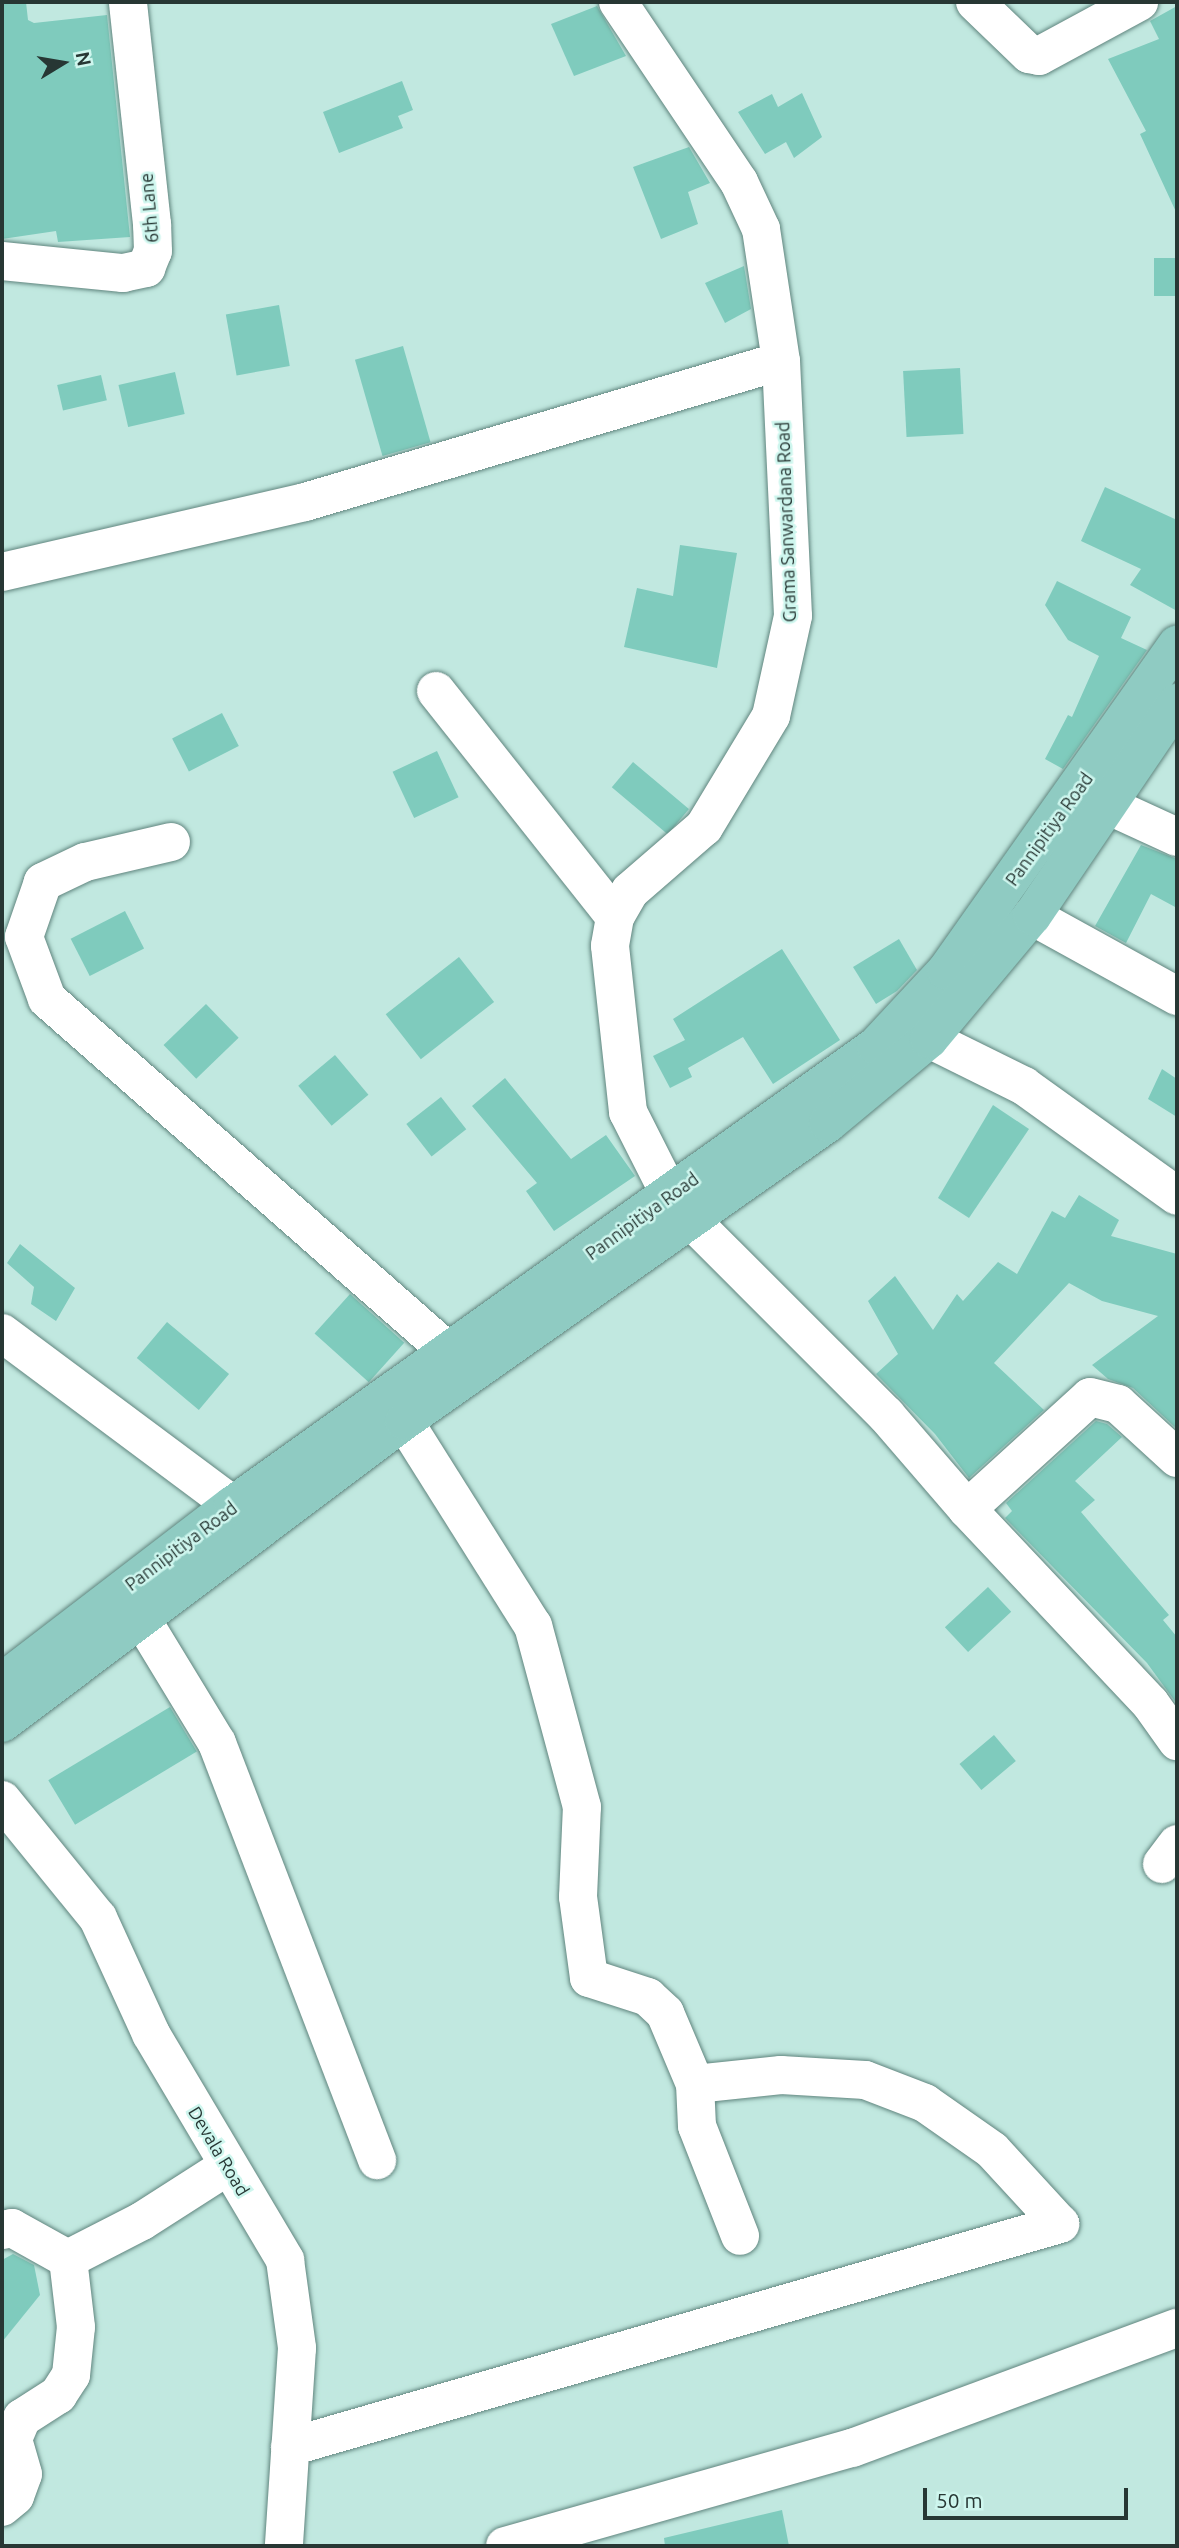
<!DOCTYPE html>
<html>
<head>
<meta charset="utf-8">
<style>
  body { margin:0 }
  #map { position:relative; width:1179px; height:2548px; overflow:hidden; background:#c1e8e0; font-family:Ubuntu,sans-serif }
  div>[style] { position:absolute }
  .building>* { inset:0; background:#7fcbbd; transform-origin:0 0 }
  .roads { filter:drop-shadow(0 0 2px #60857e) drop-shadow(0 0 2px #60857e) }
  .minor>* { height:38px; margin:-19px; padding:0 19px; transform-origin:19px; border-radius:19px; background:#fff }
  .major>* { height:38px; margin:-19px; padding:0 19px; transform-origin:19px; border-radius:19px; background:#8fcbc2 }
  span { translate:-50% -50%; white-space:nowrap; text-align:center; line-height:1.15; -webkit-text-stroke:5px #cef6ee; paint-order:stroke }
  .street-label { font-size:18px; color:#273734 }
  .frame { position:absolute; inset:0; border:4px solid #273734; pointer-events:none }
  .north { position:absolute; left:28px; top:28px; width:70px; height:70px; -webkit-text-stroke:5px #cef6ee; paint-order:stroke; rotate:79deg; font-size:19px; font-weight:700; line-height:28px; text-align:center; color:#273734 }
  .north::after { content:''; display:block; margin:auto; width:24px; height:32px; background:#273734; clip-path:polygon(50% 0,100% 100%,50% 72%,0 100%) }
  .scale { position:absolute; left:923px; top:2488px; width:205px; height:32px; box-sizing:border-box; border:4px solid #273734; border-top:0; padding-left:9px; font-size:21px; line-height:24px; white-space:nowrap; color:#273734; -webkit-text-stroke:5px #cef6ee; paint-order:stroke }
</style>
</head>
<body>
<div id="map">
  <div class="building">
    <i style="clip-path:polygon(2px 2px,26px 2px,28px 20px,34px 23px,107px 15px,130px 237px,58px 242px,56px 231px,2px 239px)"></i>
    <i style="clip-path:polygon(597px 6px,626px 56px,574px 76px,551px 24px)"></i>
    <i style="clip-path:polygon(1177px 6px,1177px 214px,1140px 134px,1146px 131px,1108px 59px,1159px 39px,1150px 21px)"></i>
    <i style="clip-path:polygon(402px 81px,413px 110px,398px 116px,403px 128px,339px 153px,323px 112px)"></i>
    <i style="clip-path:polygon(802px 93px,822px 137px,794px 158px,786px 142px,765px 154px,738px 112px,772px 94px,778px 107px)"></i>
    <i style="clip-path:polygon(689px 147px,710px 183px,688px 192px,698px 224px,661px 239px,633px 167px)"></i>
    <i style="left:1177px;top:258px;width:38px;height:23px;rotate:90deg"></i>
    <i style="clip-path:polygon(744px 266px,751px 309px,725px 323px,705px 283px)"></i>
    <i style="left:279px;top:305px;width:62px;height:54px;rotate:80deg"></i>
    <i style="left:403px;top:346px;width:100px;height:50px;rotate:74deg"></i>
    <i style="left:960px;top:368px;width:66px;height:57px;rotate:87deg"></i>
    <i style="left:175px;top:372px;width:43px;height:58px;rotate:77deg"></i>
    <i style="left:101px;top:375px;width:26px;height:45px;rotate:77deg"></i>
    <i style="clip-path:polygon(1105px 487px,1177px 520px,1177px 611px,1130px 585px,1141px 569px,1081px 541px)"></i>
    <i style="clip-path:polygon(680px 545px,737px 553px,717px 668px,624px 647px,637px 588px,673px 596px)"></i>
    <i style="clip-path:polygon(1057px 581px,1131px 617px,1121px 638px,1147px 650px,1063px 769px,1045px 759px,1068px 715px,1072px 717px,1099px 656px,1068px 640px,1045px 605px)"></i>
    <i style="left:222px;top:713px;width:37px;height:56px;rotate:63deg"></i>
    <i style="left:437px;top:751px;width:51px;height:49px;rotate:65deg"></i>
    <i style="left:633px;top:762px;width:73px;height:33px;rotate:40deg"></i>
    <i style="clip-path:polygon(1141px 845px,1177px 859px,1177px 908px,1151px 894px,1126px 943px,1095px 926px)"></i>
    <i style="left:125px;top:911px;width:42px;height:61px;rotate:63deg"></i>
    <i style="clip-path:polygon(899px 939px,917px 970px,897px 991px,876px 1004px,853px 967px)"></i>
    <i style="clip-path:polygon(782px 949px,840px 1040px,773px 1084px,743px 1037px,688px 1068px,692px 1077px,670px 1088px,653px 1056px,685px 1040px,673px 1019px)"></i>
    <i style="left:459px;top:957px;width:57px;height:93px;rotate:52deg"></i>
    <i style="left:206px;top:1004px;width:47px;height:59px;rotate:46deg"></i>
    <i style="left:335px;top:1055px;width:52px;height:48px;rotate:50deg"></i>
    <i style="clip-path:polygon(1162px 1069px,1177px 1079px,1177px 1117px,1148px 1099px)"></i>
    <i style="clip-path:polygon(505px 1078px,571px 1159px,606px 1135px,635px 1176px,554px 1231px,526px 1191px,537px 1183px,472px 1106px)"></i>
    <i style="left:441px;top:1097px;width:41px;height:44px;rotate:52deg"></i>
    <i style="clip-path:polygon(993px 1105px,1029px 1129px,969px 1218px,938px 1198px)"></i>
    <i style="clip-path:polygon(1079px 1195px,1119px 1220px,1111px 1236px,1177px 1254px,1177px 1429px,1133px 1388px,1108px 1379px,1092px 1365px,1158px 1316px,1102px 1301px,1069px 1283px,994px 1363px,1044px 1410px,969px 1478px,935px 1434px,876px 1374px,898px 1354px,868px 1301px,895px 1276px,933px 1330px,957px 1294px,963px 1301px,998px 1262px,1017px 1274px,1052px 1211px,1065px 1218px)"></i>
    <i style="clip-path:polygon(20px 1244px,75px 1288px,56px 1321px,31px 1304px,34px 1287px,7px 1263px)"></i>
    <i style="left:350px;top:1294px;width:73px;height:53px;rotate:42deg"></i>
    <i style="left:167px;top:1322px;width:81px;height:47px;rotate:40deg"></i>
    <i style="clip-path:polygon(1096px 1421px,1107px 1424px,1122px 1437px,1075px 1481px,1095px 1500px,1081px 1512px,1169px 1615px,1163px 1620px,1177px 1637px,1177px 1704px,1147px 1663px,1005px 1518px,1012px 1511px,1006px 1503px)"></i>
    <i style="left:988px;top:1587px;width:34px;height:59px;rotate:47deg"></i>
    <i style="left:170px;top:1707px;width:52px;height:142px;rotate:59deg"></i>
    <i style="left:994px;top:1735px;width:34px;height:45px;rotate:50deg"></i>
    <i style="clip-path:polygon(13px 2254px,34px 2265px,40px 2295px,2px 2342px,2px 2260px)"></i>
    <i style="clip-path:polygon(782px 2510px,789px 2546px,665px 2546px,664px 2538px)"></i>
  </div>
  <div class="roads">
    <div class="minor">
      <i style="left:618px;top:2px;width:217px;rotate:56.1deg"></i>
      <i style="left:739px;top:182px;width:52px;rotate:64.9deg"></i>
      <i style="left:761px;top:229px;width:134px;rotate:81.4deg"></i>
      <i style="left:781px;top:361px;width:255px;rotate:87.3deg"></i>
      <i style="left:793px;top:616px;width:102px;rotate:102.4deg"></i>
      <i style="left:771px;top:716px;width:130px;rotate:121.1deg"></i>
      <i style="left:704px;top:827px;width:98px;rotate:139.1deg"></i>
      <i style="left:630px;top:891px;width:30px;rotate:120deg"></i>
      <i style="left:615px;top:917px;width:29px;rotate:100deg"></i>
      <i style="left:610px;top:946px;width:167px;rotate:83.8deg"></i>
      <i style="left:628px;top:1112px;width:95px;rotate:63.2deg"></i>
      <i style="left:671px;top:1197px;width:28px;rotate:49deg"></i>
      <i style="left:689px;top:1218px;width:279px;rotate:45deg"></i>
      <i style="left:886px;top:1415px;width:124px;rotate:49.2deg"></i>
      <i style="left:967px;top:1509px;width:267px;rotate:46.7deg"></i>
      <i style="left:1150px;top:1703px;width:47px;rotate:54.6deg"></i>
      <i style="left:975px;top:2px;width:75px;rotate:43.9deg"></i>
      <i style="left:1029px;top:54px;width:10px;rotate:11deg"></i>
      <i style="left:1039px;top:56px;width:114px;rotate:-28.4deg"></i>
      <i style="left:2px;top:261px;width:122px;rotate:5.7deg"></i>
      <i style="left:123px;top:273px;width:24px;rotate:-12deg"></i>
      <i style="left:146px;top:268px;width:18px;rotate:-68deg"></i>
      <i style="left:153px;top:251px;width:27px;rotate:-92deg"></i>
      <i style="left:152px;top:224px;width:223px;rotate:-96.2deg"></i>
      <i style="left:2px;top:572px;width:311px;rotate:-13deg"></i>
      <i style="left:305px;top:502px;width:496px;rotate:-16.5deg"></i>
      <i style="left:436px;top:691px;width:288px;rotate:51.6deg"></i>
      <i style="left:1107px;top:805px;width:77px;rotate:24.6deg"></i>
      <i style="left:171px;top:842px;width:88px;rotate:166.9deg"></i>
      <i style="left:85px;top:862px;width:47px;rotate:154.5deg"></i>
      <i style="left:43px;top:882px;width:58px;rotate:109.1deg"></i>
      <i style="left:24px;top:937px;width:66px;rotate:69.6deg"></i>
      <i style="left:47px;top:999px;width:536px;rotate:41.3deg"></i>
      <i style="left:1032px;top:916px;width:166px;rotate:28.9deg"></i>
      <i style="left:929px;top:1039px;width:106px;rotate:26.3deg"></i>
      <i style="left:1024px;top:1086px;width:188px;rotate:35.7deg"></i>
      <i style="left:2px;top:1333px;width:288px;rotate:36.7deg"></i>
      <i style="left:967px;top:1509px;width:166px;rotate:-42.3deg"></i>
      <i style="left:1090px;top:1397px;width:29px;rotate:14deg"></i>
      <i style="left:1118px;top:1404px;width:80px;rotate:42.5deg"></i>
      <i style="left:141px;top:1618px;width:146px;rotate:58.7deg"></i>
      <i style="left:217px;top:1743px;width:447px;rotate:69deg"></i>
      <i style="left:2px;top:1800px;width:152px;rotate:50.9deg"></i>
      <i style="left:98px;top:1918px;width:128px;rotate:65.4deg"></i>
      <i style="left:151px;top:2034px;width:263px;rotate:59.3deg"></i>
      <i style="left:285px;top:2260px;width:89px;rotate:82.2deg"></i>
      <i style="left:297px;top:2348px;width:198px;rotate:93.8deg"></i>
      <i style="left:1162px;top:1864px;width:25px;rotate:-53deg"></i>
      <i style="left:695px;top:2084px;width:42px;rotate:87.3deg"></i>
      <i style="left:697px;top:2126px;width:118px;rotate:68.6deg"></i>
      <i style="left:2px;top:2230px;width:10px;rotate:-11deg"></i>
      <i style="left:12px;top:2228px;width:64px;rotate:29deg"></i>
      <i style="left:68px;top:2259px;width:83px;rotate:-27.2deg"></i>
      <i style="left:142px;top:2221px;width:102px;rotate:-32.6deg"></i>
      <i style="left:290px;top:2447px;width:802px;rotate:-16.15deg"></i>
      <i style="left:1060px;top:2224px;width:100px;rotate:-132.6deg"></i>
      <i style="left:992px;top:2150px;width:82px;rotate:-145deg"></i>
      <i style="left:925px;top:2103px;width:64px;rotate:-159deg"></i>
      <i style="left:865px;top:2080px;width:84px;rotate:-176.6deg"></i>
      <i style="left:781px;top:2075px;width:86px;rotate:174deg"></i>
      <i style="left:695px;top:2084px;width:77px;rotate:-112.9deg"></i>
      <i style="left:665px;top:2013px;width:23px;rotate:-137deg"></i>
      <i style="left:648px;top:1997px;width:62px;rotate:-162.1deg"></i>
      <i style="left:589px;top:1978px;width:82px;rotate:-97.7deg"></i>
      <i style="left:578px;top:1897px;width:90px;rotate:-87.5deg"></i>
      <i style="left:582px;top:1807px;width:188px;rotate:-105.1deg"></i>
      <i style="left:533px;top:1626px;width:242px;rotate:-122.2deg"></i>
      <i style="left:2px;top:2507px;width:17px;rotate:-40deg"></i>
      <i style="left:15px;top:2496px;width:23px;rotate:-70deg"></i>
      <i style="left:23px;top:2474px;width:36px;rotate:-106deg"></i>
      <i style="left:13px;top:2439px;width:23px;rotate:-67deg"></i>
      <i style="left:22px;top:2418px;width:43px;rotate:-32.6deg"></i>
      <i style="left:58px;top:2395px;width:24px;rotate:-57deg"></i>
      <i style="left:71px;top:2375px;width:48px;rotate:-84.1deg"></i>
      <i style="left:76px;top:2327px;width:68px;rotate:-96.7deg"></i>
      <i style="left:505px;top:2546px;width:361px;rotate:-15.8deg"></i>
      <i style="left:852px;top:2448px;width:346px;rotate:-20.3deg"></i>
    </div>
    <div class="major">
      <i style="left:2px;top:1682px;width:291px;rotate:-37.5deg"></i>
      <i style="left:233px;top:1505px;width:790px;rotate:-35.52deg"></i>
      <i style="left:876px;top:1046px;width:103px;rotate:-47deg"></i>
      <i style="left:946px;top:971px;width:400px;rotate:-54.7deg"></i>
      <i style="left:2px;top:1723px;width:503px;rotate:-36.92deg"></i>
      <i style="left:404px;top:1421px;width:518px;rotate:-35.1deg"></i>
      <i style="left:828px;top:1123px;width:131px;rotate:-39.7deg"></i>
      <i style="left:929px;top:1039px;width:160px;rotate:-50.1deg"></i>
      <i style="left:1032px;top:916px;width:258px;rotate:-55.8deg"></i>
    </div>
  </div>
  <div class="street-label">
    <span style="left:149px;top:208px;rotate:-95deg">6th Lane</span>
    <span style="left:786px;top:522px;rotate:-92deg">Grama Sanwardana Road</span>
    <span style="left:1049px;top:829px;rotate:-54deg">Pannipitiya Road</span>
    <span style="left:642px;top:1216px;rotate:-36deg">Pannipitiya Road</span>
    <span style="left:181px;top:1546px;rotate:-37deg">Pannipitiya Road</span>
    <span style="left:219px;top:2151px;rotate:59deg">Devala Road</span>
  </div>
  <div class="frame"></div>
  <div class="north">N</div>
  <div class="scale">50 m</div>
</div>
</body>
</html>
